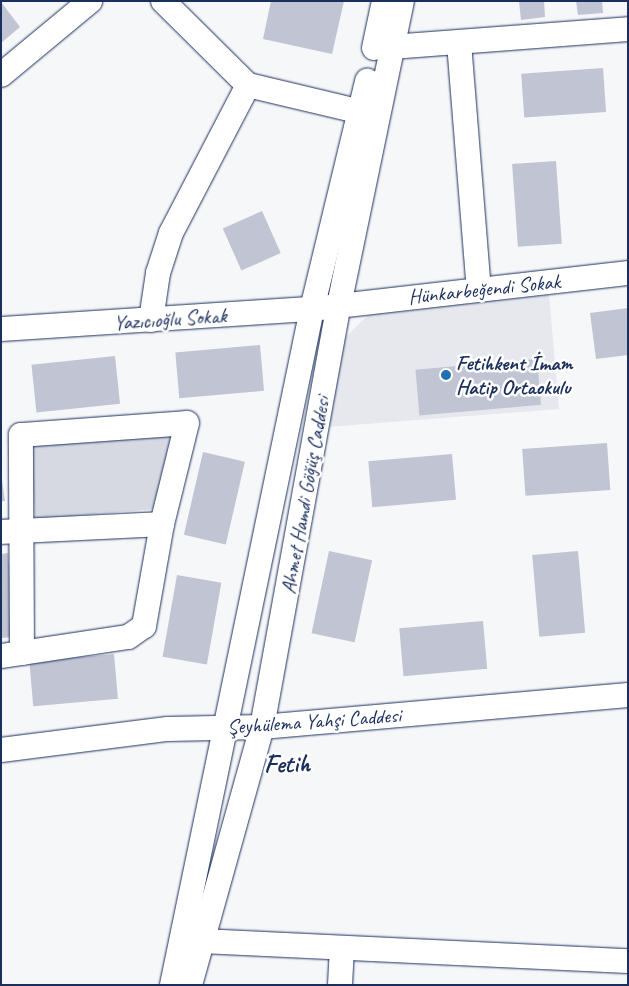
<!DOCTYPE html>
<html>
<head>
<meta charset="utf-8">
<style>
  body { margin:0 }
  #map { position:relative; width:629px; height:986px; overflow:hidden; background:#f6f7f9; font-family:Caveat,sans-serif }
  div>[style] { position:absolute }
  .built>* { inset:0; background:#e6e8ee }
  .green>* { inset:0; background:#d6d9e2 }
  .building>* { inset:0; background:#c0c4d3; transform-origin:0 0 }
  .roads { filter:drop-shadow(0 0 1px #1b2f5e) drop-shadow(0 0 1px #1b2f5e) }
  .minor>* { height:24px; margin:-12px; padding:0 12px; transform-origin:12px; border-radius:12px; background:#fff }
  .dots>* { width:14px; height:14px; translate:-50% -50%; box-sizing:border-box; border:2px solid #fff; border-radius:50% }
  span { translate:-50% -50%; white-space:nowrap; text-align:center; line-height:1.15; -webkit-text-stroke:5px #fff; paint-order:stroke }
  .street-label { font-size:21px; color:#1b2f5e }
  .poi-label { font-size:21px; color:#1b2f5e; font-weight:700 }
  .left { translate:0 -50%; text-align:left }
  .district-label { font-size:26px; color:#1b2f5e; font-weight:700 }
  .frame { position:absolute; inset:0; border:2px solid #1b2f5e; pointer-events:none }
</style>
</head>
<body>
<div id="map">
  <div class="built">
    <i style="clip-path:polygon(549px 294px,559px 409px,327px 427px,343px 340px,370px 313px)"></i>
  </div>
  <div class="green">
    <i style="clip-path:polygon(173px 433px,156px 509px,35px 519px,30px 441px)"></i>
  </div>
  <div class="building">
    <i style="clip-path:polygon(271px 1px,344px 1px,332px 54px,263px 39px)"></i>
    <i style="clip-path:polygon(519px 1px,544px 1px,545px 17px,521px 20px)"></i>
    <i style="clip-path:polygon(576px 1px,602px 1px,603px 13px,578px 15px)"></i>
    <i style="clip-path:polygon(1px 2px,20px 27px,1px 43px)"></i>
    <i style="left:603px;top:68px;width:44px;height:82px;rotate:86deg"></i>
    <i style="left:556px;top:161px;width:83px;height:44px;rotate:86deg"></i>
    <i style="left:262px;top:211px;width:46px;height:43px;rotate:66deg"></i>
    <i style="clip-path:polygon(628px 308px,628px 355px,596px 359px,590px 313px)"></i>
    <i style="left:260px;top:345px;width:46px;height:85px;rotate:85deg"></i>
    <i style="left:115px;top:356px;width:48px;height:84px;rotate:84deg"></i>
    <i style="left:537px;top:359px;width:46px;height:122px;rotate:85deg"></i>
    <i style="left:607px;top:443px;width:47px;height:85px;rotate:86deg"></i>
    <i style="left:203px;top:452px;width:43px;height:85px;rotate:13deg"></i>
    <i style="left:452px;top:454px;width:46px;height:84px;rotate:85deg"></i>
    <i style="clip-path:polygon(1px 473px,5px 501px,1px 501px)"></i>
    <i style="left:329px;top:551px;width:44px;height:84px;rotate:12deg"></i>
    <i style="left:578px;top:551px;width:82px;height:46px;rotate:85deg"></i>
    <i style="clip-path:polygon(8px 553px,14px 637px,1px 638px,1px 554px)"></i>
    <i style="left:177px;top:575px;width:45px;height:83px;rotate:10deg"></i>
    <i style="left:483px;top:621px;width:48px;height:84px;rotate:85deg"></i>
    <i style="left:114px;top:654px;width:45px;height:85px;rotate:85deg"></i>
  </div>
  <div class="roads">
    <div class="minor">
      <i style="left:163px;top:1px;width:120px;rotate:44.7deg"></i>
      <i style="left:248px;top:85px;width:116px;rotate:13.4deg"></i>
      <i style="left:459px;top:43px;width:247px;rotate:85.4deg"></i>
      <i style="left:391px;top:47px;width:238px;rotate:-4.3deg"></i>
      <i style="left:374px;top:48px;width:48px;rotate:-78deg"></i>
      <i style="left:1px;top:75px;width:116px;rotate:-39.7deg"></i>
      <i style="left:151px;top:320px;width:48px;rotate:-81.5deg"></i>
      <i style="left:158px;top:273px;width:42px;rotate:-72deg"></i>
      <i style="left:171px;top:233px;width:167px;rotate:-62.5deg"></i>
      <i style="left:1px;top:329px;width:312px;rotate:-3.7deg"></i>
      <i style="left:312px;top:309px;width:318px;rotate:-6.5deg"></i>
      <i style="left:1px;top:532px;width:161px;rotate:-2.8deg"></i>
      <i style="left:162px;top:524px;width:104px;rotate:100deg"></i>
      <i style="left:144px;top:626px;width:19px;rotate:145deg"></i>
      <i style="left:128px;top:637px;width:128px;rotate:171.5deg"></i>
      <i style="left:22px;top:653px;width:218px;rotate:-90.3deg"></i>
      <i style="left:21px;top:435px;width:166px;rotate:-4.1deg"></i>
      <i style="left:187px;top:423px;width:104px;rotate:103.9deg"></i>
      <i style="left:1px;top:750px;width:168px;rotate:-7.2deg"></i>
      <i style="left:168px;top:729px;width:94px;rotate:-1.2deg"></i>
      <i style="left:262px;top:727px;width:367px;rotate:-5deg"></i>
      <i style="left:201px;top:941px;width:427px;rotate:2.7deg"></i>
      <i style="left:172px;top:985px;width:690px;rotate:-78.3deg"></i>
      <i style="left:312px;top:309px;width:235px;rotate:-76.4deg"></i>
      <i style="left:190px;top:985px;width:268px;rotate:-74.4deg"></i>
      <i style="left:262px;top:727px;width:429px;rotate:-79.7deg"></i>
      <i style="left:339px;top:305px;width:310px;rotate:-78.3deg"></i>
      <i style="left:340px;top:985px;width:35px;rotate:-87deg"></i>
    </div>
  </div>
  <div class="dots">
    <i style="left:446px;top:375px;background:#1f6fb2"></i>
  </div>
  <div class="street-label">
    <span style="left:484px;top:289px;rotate:-6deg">Hünkarbeğendi Sokak</span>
    <span style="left:170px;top:319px;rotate:-4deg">Yazıcıoğlu Sokak</span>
    <span style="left:305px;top:495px;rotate:-80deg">Ahmet Hamdi Göğüş Caddesi</span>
    <span style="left:314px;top:721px;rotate:-4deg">Şeyhülema Yahşi Caddesi</span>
  </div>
  <div class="poi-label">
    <span class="left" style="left:456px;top:375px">Fetihkent İmam<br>Hatip Ortaokulu</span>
  </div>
  <div class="district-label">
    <span style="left:287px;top:764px">Fetih</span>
  </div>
  <div class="frame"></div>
</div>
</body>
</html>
